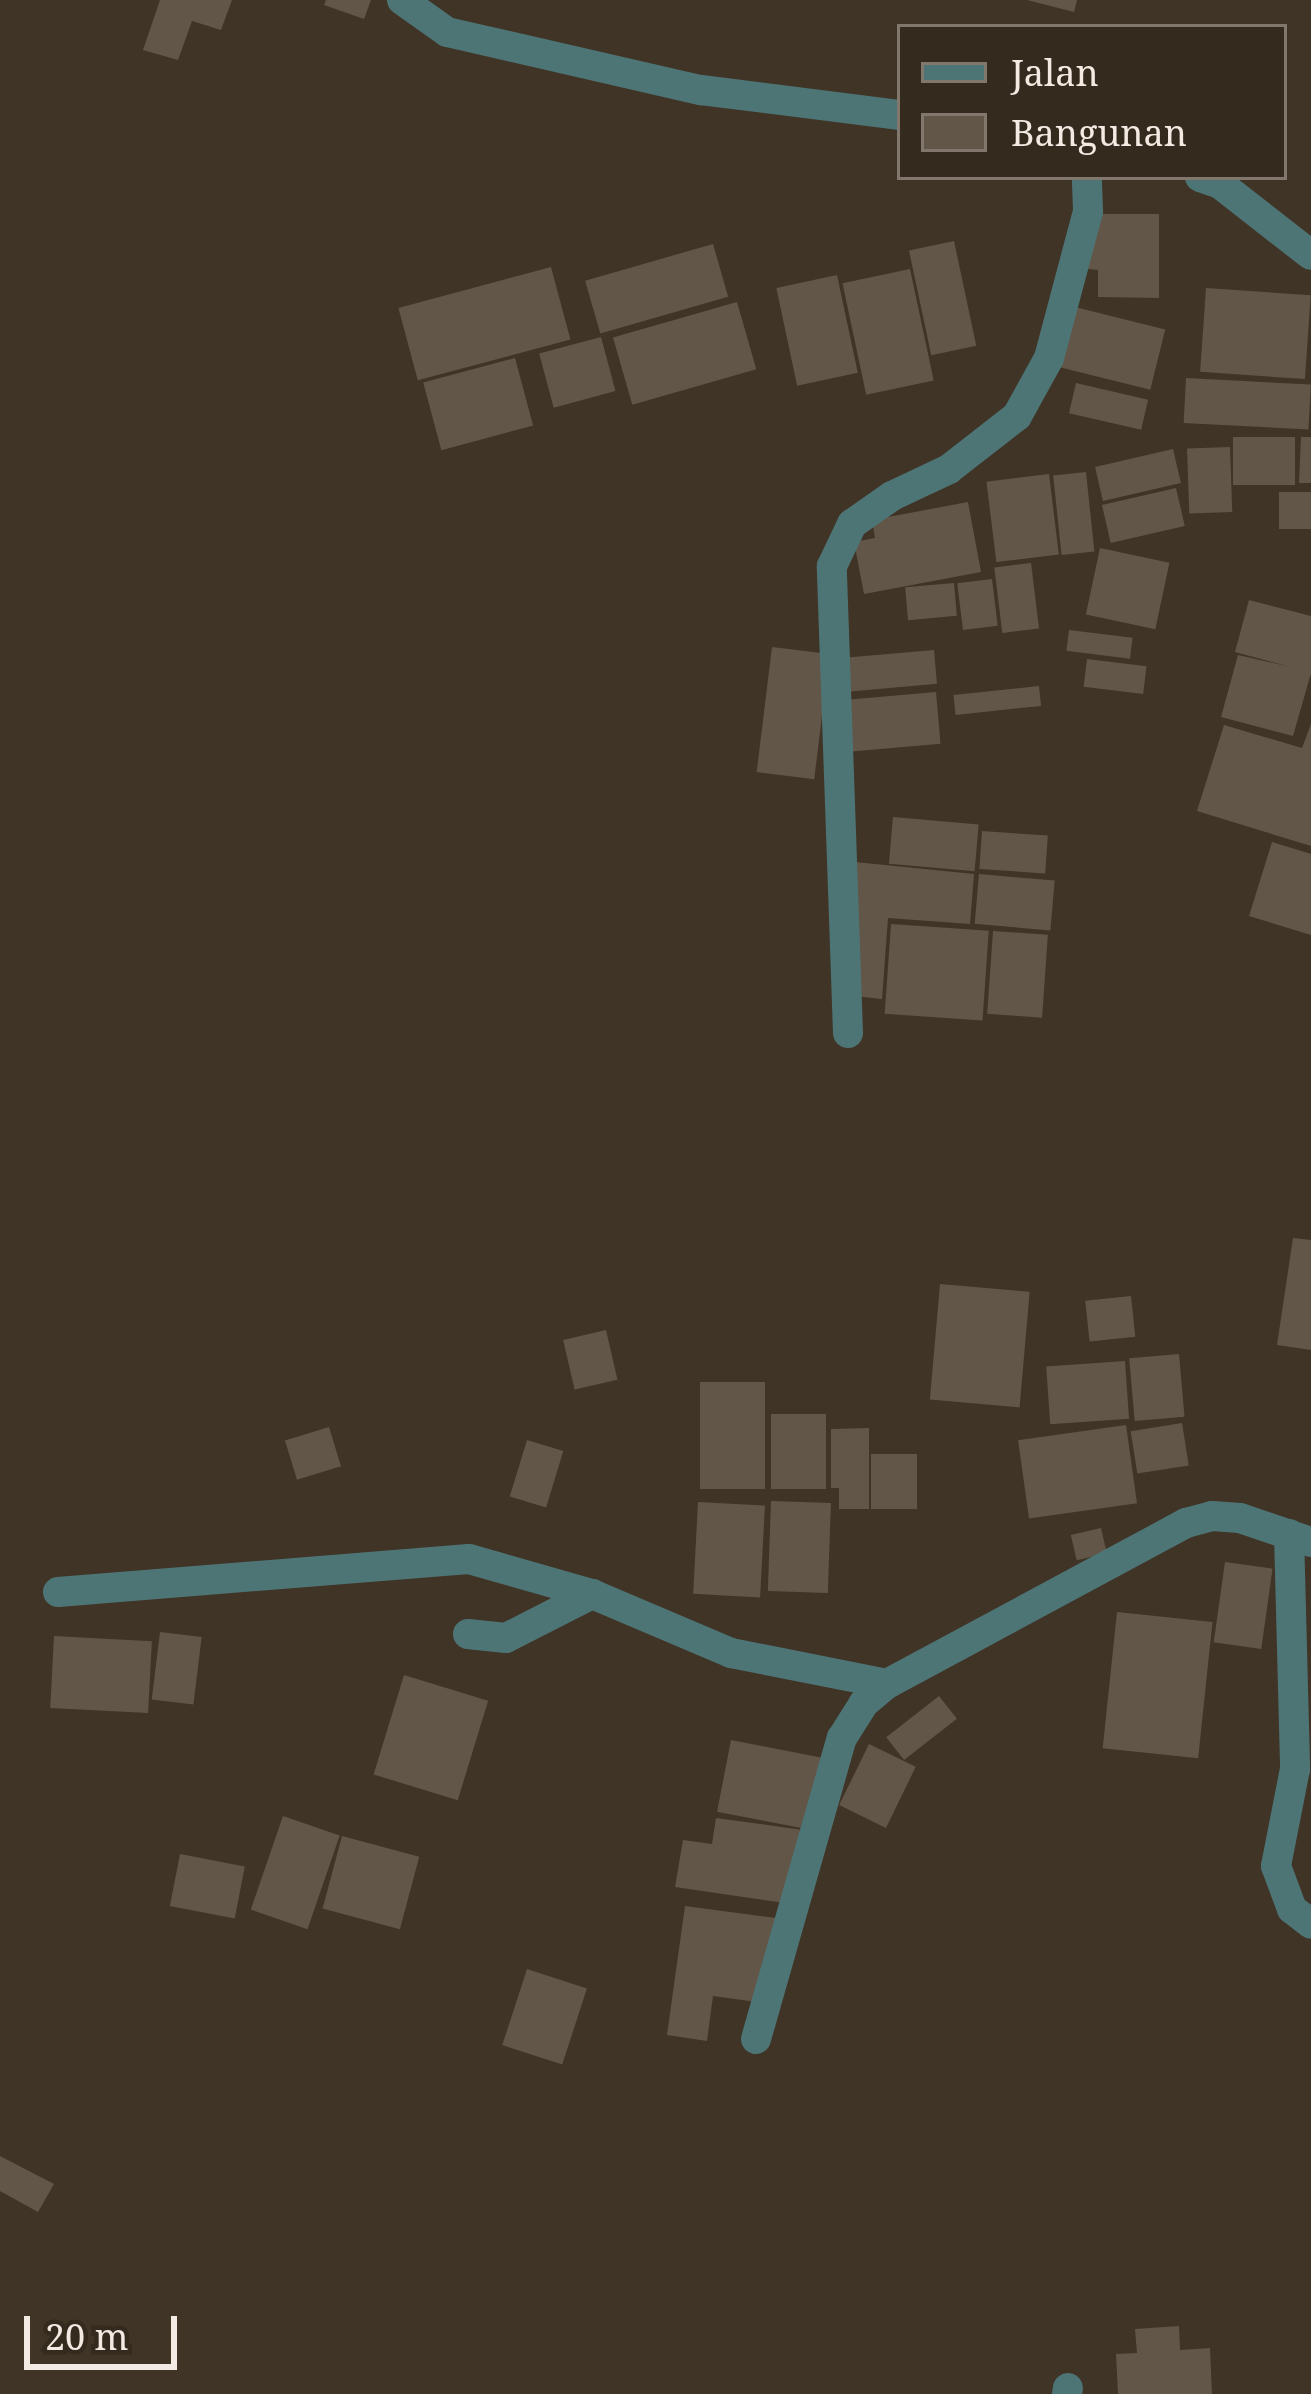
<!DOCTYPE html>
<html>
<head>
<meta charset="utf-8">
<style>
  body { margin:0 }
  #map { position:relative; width:1311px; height:2394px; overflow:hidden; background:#403427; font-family:"Noto Serif",serif }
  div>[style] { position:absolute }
  .building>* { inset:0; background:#625648; transform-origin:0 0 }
  .minor>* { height:30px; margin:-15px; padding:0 15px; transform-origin:15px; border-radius:15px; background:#4e7576 }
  span { translate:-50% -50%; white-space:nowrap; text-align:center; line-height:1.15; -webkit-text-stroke:9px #352a1e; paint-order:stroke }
  .legend { position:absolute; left:897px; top:24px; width:390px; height:156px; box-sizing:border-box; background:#352a1e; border:3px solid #81776d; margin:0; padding:15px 21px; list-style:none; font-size:36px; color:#f3ebe3 }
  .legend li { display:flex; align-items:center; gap:24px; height:60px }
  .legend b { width:60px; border:3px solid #81776d }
  .scale { position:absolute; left:24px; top:2316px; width:153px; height:54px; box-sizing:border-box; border:6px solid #f3ebe3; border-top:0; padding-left:15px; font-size:36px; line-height:42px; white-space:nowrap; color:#f3ebe3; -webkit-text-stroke:9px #352a1e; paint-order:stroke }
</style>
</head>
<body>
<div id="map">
  <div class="building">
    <i style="clip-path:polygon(160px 0,232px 0,221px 30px,192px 21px,178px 60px,143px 50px)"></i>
    <i style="clip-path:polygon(326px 0,371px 0,364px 19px,324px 5px)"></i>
    <i style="clip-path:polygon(1027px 0,1077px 0,1074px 12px)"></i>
    <i style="clip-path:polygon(1099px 214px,1159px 214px,1159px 298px,1098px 297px,1098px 270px,1088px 269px)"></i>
    <i style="left:954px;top:241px;width:107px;height:46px;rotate:78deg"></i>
    <i style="left:713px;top:244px;width:55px;height:133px;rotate:74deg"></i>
    <i style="left:551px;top:267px;width:75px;height:158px;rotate:75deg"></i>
    <i style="left:910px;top:269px;width:114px;height:69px;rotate:78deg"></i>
    <i style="left:837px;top:275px;width:100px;height:62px;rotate:78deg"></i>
    <i style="left:1206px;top:288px;width:105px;height:84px;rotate:4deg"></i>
    <i style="left:737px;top:302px;width:70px;height:129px;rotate:74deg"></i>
    <i style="left:1075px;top:307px;width:93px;height:62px;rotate:14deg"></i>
    <i style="left:601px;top:337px;width:56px;height:64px;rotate:75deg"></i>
    <i style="left:515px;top:358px;width:70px;height:95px;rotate:75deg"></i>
    <i style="left:1186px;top:378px;width:125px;height:45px;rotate:3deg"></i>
    <i style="left:1076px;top:383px;width:74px;height:31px;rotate:13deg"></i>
    <i style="left:1295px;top:437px;width:48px;height:62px;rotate:90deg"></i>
    <i style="clip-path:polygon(1301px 437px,1311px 437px,1311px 483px,1299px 483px)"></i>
    <i style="left:1230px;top:447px;width:65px;height:43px;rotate:88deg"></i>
    <i style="left:1173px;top:449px;width:35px;height:80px;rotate:77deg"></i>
    <i style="left:1086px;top:472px;width:80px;height:33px;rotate:84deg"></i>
    <i style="left:1049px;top:474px;width:81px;height:63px;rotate:83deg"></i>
    <i style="left:1176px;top:488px;width:39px;height:76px;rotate:77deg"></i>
    <i style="left:1279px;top:492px;width:32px;height:37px"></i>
    <i style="clip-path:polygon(968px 502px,981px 572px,864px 594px,854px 542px,875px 538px,872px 520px)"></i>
    <i style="left:1100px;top:548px;width:71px;height:68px;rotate:12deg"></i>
    <i style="left:1031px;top:563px;width:66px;height:37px;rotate:83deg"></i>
    <i style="left:992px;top:579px;width:47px;height:35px;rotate:83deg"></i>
    <i style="left:954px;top:583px;width:33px;height:49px;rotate:85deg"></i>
    <i style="clip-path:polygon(1249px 600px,1311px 616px,1311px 673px,1293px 736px,1221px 717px,1238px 655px,1291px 667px,1235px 652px)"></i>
    <i style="left:1069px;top:630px;width:64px;height:21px;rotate:7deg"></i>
    <i style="left:772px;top:647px;width:58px;height:126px;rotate:7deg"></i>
    <i style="left:934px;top:650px;width:34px;height:87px;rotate:85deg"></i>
    <i style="left:1087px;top:659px;width:60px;height:28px;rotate:7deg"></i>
    <i style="left:1039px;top:686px;width:20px;height:86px;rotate:84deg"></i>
    <i style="left:936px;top:692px;width:52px;height:92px;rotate:85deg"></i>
    <i style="clip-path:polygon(1311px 724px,1311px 846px,1197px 811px,1224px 725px,1302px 748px)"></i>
    <i style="left:893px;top:817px;width:86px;height:47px;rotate:5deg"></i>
    <i style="left:982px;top:831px;width:66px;height:38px;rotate:4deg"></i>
    <i style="clip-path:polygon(1272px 842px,1311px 854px,1311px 935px,1249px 916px)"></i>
    <i style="clip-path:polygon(855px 862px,974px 874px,970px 924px,888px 918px,882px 999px,845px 995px)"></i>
    <i style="left:979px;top:874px;width:76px;height:50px;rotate:5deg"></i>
    <i style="left:891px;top:924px;width:98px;height:90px;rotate:4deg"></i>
    <i style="left:993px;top:931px;width:55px;height:83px;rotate:4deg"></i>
    <i style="clip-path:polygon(1293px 1238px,1311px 1240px,1311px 1350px,1277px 1345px)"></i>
    <i style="left:940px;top:1284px;width:90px;height:116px;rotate:5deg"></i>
    <i style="left:1131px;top:1296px;width:41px;height:46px;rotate:84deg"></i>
    <i style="left:606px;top:1330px;width:51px;height:44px;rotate:77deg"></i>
    <i style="left:1179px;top:1354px;width:63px;height:50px;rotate:85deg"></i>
    <i style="left:1125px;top:1361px;width:58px;height:79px;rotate:86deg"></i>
    <i style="left:700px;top:1382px;width:65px;height:107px"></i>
    <i style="left:771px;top:1414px;width:55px;height:75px"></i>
    <i style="left:1182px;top:1423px;width:43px;height:52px;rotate:81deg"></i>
    <i style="left:1126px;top:1425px;width:79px;height:109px;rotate:82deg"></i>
    <i style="left:329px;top:1427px;width:41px;height:46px;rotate:73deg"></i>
    <i style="clip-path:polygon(869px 1428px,869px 1509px,839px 1509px,839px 1488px,831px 1488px,831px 1429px)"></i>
    <i style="left:527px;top:1440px;width:38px;height:59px;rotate:17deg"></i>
    <i style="left:871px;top:1454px;width:46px;height:55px"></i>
    <i style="left:771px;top:1501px;width:60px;height:90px;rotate:2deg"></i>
    <i style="left:698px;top:1502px;width:67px;height:92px;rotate:3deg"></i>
    <i style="left:1101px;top:1528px;width:26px;height:31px;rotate:77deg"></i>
    <i style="left:1225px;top:1562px;width:48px;height:81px;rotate:8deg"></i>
    <i style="left:1117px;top:1612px;width:96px;height:137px;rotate:6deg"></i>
    <i style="left:160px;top:1632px;width:42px;height:68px;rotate:7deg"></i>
    <i style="left:54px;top:1636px;width:98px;height:72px;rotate:3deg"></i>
    <i style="left:404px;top:1675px;width:88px;height:104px;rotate:17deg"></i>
    <i style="left:939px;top:1696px;width:29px;height:67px;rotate:52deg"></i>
    <i style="left:731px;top:1740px;width:94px;height:73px;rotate:11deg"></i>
    <i style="left:869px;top:1744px;width:52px;height:68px;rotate:26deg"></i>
    <i style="left:283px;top:1816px;width:60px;height:99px;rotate:19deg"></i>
    <i style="clip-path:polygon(716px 1818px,803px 1830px,792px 1904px,675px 1887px,683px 1840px,712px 1844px)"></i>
    <i style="left:342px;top:1836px;width:80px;height:75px;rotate:15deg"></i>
    <i style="left:180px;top:1854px;width:66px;height:53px;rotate:11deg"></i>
    <i style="clip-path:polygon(685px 1906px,776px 1918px,764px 2003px,713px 1996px,707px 2041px,667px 2035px)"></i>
    <i style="left:527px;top:1969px;width:63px;height:80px;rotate:18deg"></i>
    <i style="clip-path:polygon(0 2156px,54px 2184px,38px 2212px,0 2191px)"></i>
    <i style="clip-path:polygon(1179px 2326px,1180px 2350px,1210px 2348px,1212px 2394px,1118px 2394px,1116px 2354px,1137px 2353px,1135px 2329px)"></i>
  </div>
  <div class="minor">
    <i style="left:402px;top:0;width:55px;rotate:35.4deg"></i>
    <i style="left:447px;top:32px;width:261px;rotate:12.9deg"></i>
    <i style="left:701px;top:90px;width:201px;rotate:7.2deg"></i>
    <i style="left:1200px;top:177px;width:21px;rotate:19deg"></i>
    <i style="left:1220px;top:184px;width:115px;rotate:38deg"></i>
    <i style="left:848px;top:1033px;width:467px;rotate:-92deg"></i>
    <i style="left:832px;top:566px;width:47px;rotate:-64.5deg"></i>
    <i style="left:852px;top:524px;width:49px;rotate:-35deg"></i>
    <i style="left:892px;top:496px;width:63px;rotate:-25.3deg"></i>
    <i style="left:949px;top:469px;width:86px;rotate:-37.9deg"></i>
    <i style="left:1017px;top:416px;width:66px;rotate:-61.1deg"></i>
    <i style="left:1049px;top:358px;width:152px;rotate:-75.1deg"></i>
    <i style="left:1088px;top:211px;width:34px;rotate:-92deg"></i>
    <i style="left:1289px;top:1534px;width:235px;rotate:88.5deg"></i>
    <i style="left:1295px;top:1769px;width:99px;rotate:101.1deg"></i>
    <i style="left:1276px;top:1866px;width:46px;rotate:69.6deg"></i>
    <i style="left:1292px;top:1909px;width:24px;rotate:38deg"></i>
    <i style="left:58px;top:1592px;width:412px;rotate:-4.6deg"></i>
    <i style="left:469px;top:1559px;width:128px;rotate:15.9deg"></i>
    <i style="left:592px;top:1594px;width:151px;rotate:23deg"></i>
    <i style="left:731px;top:1653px;width:159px;rotate:11.2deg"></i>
    <i style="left:468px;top:1634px;width:38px;rotate:6deg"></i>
    <i style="left:506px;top:1638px;width:97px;rotate:-27.1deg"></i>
    <i style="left:756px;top:2039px;width:313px;rotate:-74.1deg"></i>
    <i style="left:842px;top:1738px;width:41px;rotate:-57.8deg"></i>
    <i style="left:864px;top:1703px;width:30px;rotate:-40deg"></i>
    <i style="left:887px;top:1684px;width:340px;rotate:-28.3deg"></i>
    <i style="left:1186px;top:1523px;width:27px;rotate:-15deg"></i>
    <i style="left:1212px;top:1516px;width:28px;rotate:4deg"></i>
    <i style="left:1240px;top:1518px;width:75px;rotate:18.7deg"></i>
    <i style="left:1067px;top:2394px;width:6px;rotate:-81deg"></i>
  </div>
  <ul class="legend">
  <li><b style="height:15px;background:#4e7576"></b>Jalan</li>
  <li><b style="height:33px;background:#625648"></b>Bangunan</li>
  </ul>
  <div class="scale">20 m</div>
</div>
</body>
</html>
